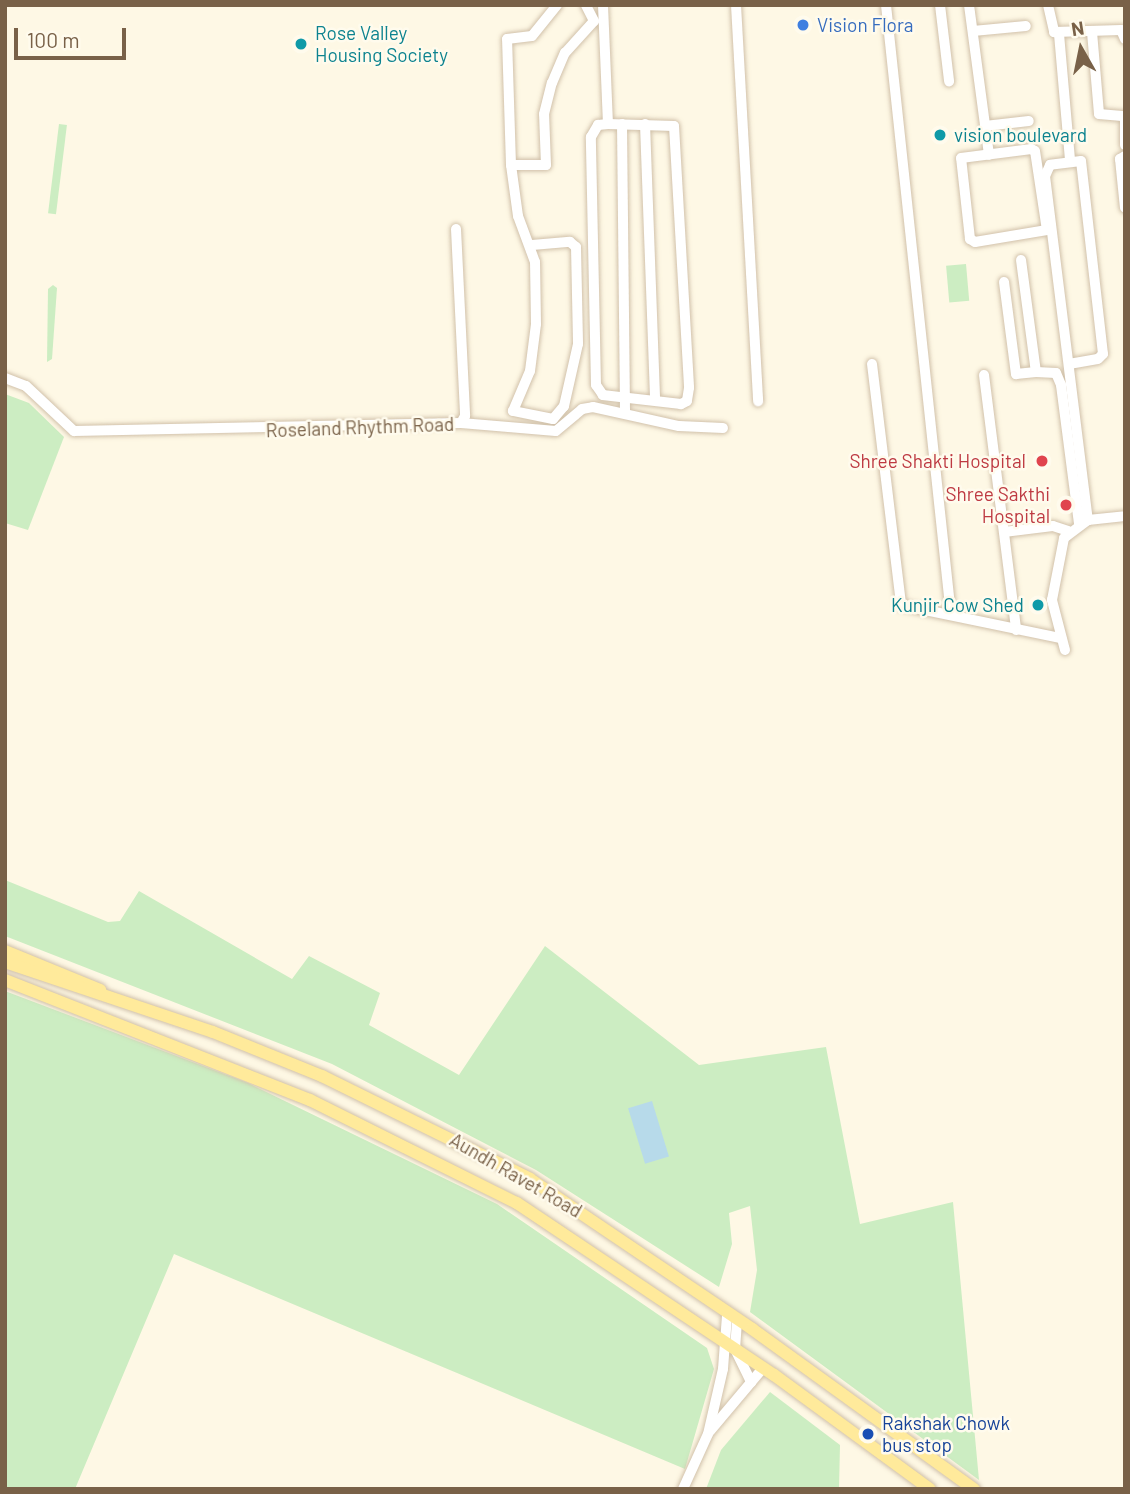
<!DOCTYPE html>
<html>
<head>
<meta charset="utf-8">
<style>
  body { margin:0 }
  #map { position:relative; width:1130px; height:1494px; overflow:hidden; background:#fef8e5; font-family:Barlow,sans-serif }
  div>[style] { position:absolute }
  .green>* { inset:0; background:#ccedc2; transform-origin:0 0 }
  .water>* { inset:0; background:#b7daea; transform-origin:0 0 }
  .roads { filter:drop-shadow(0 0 2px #d1c1aa) drop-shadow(0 0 2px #d1c1aa) }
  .minor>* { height:10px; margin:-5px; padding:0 5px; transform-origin:5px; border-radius:5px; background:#fff }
  .major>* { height:12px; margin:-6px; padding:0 6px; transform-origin:6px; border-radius:6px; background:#ffea9b }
  .dots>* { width:19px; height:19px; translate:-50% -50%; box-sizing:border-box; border:4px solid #fffbed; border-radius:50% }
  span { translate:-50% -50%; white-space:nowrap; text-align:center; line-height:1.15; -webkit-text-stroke:5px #fffbed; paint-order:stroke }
  .shop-label { font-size:19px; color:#366cbe }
  .left { translate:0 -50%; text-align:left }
  .culture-label { font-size:19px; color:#0d838f }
  .right { translate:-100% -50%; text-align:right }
  .street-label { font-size:19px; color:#796148 }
  .health-label { font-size:19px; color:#be3a42 }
  .transit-label { font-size:19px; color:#164399 }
  .frame { position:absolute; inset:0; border:7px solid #796148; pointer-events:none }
  .north { position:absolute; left:1046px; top:14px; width:70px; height:70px; -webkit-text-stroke:5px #fffbed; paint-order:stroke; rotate:351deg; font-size:19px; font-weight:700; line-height:28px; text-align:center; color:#796148 }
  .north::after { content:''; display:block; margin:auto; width:24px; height:32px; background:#796148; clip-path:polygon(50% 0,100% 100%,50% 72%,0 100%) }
  .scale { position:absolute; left:14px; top:28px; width:112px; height:32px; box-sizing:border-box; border:4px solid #796148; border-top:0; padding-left:9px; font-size:21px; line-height:24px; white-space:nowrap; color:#796148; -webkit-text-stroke:5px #fffbed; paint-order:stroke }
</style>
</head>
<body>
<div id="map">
  <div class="green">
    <i style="left:59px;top:124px;width:8px;height:90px;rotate:7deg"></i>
    <i style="left:966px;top:264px;width:37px;height:20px;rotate:85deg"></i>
    <i style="clip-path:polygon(53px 285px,57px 288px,52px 359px,47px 362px,48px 289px)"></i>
    <i style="clip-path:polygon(5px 394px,29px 403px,64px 437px,28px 530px,5px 523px)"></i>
    <i style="clip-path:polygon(5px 880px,108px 922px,120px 921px,139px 891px,292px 979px,309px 956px,380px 993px,369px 1025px,459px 1075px,545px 946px,699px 1065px,826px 1047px,860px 1224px,953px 1202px,979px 1480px,750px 1312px,757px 1270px,750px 1206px,729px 1213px,732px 1244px,719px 1287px,536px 1170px,332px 1064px,5px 936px)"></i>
    <i style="clip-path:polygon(5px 991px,248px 1083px,497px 1204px,707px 1348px,714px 1369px,685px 1469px,174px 1254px,75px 1489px,5px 1489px)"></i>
    <i style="clip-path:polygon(770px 1392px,840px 1445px,839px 1489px,706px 1489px,721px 1450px)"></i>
  </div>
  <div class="water">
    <i style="left:652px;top:1101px;width:58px;height:25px;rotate:73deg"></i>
  </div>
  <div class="roads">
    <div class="minor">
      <i style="left:603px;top:5px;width:119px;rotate:87.6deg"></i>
      <i style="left:608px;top:124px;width:66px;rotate:1.7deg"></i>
      <i style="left:674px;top:126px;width:262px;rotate:86.7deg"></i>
      <i style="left:689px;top:388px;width:13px;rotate:99deg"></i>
      <i style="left:687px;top:401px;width:7px;rotate:153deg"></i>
      <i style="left:681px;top:404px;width:79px;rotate:-173.4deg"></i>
      <i style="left:603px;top:395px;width:12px;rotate:-125deg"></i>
      <i style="left:596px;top:385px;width:248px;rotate:-91.2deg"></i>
      <i style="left:591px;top:137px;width:14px;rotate:-60deg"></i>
      <i style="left:598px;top:125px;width:10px;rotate:-6deg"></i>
      <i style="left:736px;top:5px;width:397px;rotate:86.8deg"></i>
      <i style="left:886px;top:5px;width:613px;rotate:83.92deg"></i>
      <i style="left:940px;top:5px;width:77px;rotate:83.2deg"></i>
      <i style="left:969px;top:5px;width:151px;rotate:82.4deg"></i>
      <i style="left:1048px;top:5px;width:28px;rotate:77deg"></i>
      <i style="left:1054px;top:32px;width:67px;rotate:-1.7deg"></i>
      <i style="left:1121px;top:30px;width:10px;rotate:66deg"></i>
      <i style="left:973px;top:31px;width:53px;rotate:-5.4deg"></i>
      <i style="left:1092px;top:32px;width:82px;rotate:85.1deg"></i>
      <i style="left:1099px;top:114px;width:23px;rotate:5deg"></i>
      <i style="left:1059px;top:34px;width:127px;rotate:85deg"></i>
      <i style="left:1125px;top:116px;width:29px;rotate:90deg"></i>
      <i style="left:622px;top:124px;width:288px;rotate:89.4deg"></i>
      <i style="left:645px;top:124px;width:276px;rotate:87.9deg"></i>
      <i style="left:985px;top:126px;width:44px;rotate:-6.5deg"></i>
      <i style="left:1031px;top:149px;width:4px;rotate:27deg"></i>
      <i style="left:1035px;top:151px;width:80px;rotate:81.4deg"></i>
      <i style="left:1047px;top:230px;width:73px;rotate:170.5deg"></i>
      <i style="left:975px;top:242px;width:6px;rotate:-149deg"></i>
      <i style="left:970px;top:239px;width:81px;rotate:-96.3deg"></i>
      <i style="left:961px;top:158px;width:71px;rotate:-7.3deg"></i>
      <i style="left:1125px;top:156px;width:6px;rotate:149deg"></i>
      <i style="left:1120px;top:159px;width:49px;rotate:84.2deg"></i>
      <i style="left:511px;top:165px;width:35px"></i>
      <i style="left:546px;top:165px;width:51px;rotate:-92.2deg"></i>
      <i style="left:544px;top:114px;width:32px;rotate:-76deg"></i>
      <i style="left:552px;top:83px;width:33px;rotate:-67deg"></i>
      <i style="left:565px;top:53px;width:43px;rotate:-47.8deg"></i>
      <i style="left:594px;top:21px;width:18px;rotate:-117deg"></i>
      <i style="left:456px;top:229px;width:187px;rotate:87.2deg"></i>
      <i style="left:465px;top:416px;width:8px;rotate:120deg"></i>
      <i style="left:532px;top:245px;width:38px;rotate:-5deg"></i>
      <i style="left:570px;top:242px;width:8px;rotate:40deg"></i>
      <i style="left:576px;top:247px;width:97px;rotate:88.8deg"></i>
      <i style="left:578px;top:344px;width:64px;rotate:102.7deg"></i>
      <i style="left:564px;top:406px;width:17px;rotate:130deg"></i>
      <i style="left:553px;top:419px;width:41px;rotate:-168.7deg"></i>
      <i style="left:513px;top:411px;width:43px;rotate:-67deg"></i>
      <i style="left:530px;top:371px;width:47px;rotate:-82.7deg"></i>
      <i style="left:536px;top:324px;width:62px;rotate:-90.9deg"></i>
      <i style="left:535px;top:262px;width:49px;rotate:-110.3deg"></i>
      <i style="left:518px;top:216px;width:51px;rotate:-97.8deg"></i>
      <i style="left:511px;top:165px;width:126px;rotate:-91.8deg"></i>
      <i style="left:507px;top:39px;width:25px;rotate:-7deg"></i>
      <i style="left:532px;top:36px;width:40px;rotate:-51deg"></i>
      <i style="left:1021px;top:260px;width:113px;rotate:82.4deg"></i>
      <i style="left:1036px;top:372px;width:20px;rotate:3deg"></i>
      <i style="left:1056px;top:373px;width:13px;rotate:67deg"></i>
      <i style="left:1061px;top:385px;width:140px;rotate:82.6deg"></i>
      <i style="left:1004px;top:282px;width:93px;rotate:82.6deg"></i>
      <i style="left:1016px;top:374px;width:20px;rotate:-6deg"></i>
      <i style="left:872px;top:364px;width:243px;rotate:83.1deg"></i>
      <i style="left:901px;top:605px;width:163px;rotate:11.7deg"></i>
      <i style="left:1069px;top:364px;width:29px;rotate:-10deg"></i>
      <i style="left:1098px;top:359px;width:7px;rotate:-45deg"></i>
      <i style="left:1103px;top:354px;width:194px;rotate:-96.5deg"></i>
      <i style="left:1081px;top:161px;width:31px;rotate:173deg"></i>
      <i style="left:1050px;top:165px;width:12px;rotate:114deg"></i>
      <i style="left:1045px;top:176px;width:347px;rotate:82.9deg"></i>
      <i style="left:984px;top:375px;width:257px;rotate:82.8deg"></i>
      <i style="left:5px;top:378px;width:22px;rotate:21deg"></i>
      <i style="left:26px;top:386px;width:66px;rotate:43.2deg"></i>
      <i style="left:74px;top:431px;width:387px;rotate:-1.2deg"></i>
      <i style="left:461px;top:423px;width:95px;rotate:4.8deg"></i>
      <i style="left:556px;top:431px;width:34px;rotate:-40deg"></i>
      <i style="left:582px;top:409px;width:11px;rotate:-10deg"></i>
      <i style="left:593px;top:407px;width:88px;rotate:12.5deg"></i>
      <i style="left:679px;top:426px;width:44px;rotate:2.6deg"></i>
      <i style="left:1004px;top:532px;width:49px;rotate:-7deg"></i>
      <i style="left:1053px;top:526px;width:16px;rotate:18deg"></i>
      <i style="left:1065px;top:650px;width:52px;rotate:-104.6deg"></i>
      <i style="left:1052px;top:600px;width:63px;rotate:-79deg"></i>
      <i style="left:1064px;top:538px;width:30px;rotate:-37deg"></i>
      <i style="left:1088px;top:520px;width:37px;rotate:-6deg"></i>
      <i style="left:737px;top:1321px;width:28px;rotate:94deg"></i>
      <i style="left:735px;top:1349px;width:37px;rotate:64deg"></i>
      <i style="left:710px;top:1431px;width:82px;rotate:-49.9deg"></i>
      <i style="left:683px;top:1489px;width:60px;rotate:-65.6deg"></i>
      <i style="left:708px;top:1434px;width:67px;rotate:-77deg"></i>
      <i style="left:723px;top:1369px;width:53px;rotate:-85.7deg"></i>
    </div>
    <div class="major">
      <i style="left:5px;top:951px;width:103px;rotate:22.3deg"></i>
      <i style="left:5px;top:962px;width:219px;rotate:18.6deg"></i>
      <i style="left:213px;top:1032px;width:118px;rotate:22deg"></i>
      <i style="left:322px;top:1076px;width:232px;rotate:26.3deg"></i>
      <i style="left:530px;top:1179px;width:268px;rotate:34deg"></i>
      <i style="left:752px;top:1329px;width:274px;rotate:35.8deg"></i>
      <i style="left:5px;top:980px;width:328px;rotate:21.5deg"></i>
      <i style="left:310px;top:1100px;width:231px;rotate:26.5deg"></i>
      <i style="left:517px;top:1203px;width:309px;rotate:33.8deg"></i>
      <i style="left:774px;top:1375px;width:193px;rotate:36.2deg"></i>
    </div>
  </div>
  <div class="dots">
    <i style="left:803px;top:25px;background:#3f7fe0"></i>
    <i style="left:301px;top:44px;background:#0f9aa8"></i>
    <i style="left:940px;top:135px;background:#0f9aa8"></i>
    <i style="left:1042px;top:461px;background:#e0444e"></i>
    <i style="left:1066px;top:505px;background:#e0444e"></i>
    <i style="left:1038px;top:605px;background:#0f9aa8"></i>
    <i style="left:868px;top:1434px;background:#1a4fb4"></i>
  </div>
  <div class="shop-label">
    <span class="left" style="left:817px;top:25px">Vision Flora</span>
  </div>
  <div class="culture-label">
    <span class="left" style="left:315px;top:44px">Rose Valley<br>Housing Society</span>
    <span class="left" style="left:954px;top:135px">vision boulevard</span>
    <span class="right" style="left:1024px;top:605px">Kunjir Cow Shed</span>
  </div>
  <div class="street-label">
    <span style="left:360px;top:427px;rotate:-2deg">Roseland Rhythm Road</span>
    <span style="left:516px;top:1175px;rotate:30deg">Aundh Ravet Road</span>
  </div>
  <div class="health-label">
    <span class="right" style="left:1026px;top:461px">Shree Shakti Hospital</span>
    <span class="right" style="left:1050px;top:505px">Shree Sakthi<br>Hospital</span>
  </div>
  <div class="transit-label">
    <span class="left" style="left:882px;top:1434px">Rakshak Chowk<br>bus stop</span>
  </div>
  <div class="frame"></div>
  <div class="north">N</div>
  <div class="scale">100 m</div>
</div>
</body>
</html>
